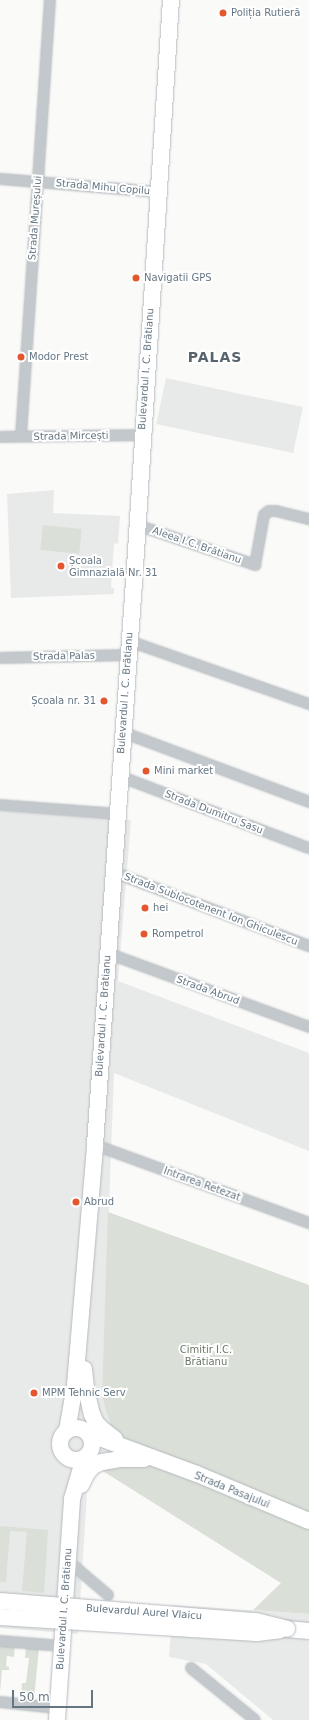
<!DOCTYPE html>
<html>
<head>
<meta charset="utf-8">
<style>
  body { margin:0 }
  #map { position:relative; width:309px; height:1720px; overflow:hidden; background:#fafaf8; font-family:"DejaVu Sans",sans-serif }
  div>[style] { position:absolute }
  .built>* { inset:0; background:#e8e9e9; transform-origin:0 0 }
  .green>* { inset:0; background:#dadfd7; transform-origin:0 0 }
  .roads { filter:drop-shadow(0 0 1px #b5babe) drop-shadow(0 0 1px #b5babe) }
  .street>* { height:10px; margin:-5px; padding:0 5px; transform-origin:5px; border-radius:5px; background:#c3c8cc }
  .primary>* { height:16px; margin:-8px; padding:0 8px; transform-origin:8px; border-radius:8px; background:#fff }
  .primary>.ring { margin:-8px; padding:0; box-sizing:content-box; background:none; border:16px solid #fff; border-radius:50% }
  .bridges { filter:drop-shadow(0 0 1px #b5babe) drop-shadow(0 0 1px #b5babe) }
  .primary-bridge>* { height:16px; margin:-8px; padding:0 8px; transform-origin:8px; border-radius:8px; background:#fff }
  .dots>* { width:11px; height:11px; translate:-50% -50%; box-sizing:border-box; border:2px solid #fff; border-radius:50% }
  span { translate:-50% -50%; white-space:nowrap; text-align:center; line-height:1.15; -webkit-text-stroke:4px #fff; paint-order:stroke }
  .poi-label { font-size:10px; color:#657683 }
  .left { translate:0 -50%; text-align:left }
  .right { translate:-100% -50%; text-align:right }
  .street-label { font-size:10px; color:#657683 }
  .park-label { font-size:10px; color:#687a64 }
  .district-label { font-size:14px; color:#57646e; font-weight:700; letter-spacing:1px }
  .scale { position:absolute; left:12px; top:1690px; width:81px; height:18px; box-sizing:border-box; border:2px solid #657683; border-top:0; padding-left:5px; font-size:12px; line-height:14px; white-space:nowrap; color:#657683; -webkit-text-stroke:3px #fff; paint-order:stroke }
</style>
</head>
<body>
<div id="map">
  <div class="built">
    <i style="left:166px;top:378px;width:140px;height:47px;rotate:12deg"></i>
    <i style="clip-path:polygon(54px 490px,53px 513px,120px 516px,118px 544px,114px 543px,111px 587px,114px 588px,114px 594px,11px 598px,7px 494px)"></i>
    <i style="clip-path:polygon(0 811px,131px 820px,118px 981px,309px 1053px,309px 1151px,114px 1073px,102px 1394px,106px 1412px,110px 1422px,107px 1463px,88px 1478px,78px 1634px,0 1628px)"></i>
    <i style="clip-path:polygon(173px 1605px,309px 1614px,309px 1720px,273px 1720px,206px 1664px,169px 1657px)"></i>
  </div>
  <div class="green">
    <i style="left:43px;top:525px;width:39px;height:25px;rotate:6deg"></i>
    <i style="clip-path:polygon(108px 1212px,309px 1285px,309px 1614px,253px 1610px,281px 1583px,98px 1468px,107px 1463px,110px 1422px,106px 1412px,102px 1394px)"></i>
    <i style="clip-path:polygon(0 1526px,48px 1530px,44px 1593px,22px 1591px,27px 1532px,10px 1531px,6px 1582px,0 1582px)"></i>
    <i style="clip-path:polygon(0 1644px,15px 1645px,14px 1657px,7px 1656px,6px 1666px,9px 1667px,9px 1670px,2px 1670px,0 1692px)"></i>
    <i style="clip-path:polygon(26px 1647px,39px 1648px,34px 1699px,21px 1698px,22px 1683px,26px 1683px,29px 1658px,25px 1658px)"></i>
  </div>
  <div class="roads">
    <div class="street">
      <i style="left:0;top:179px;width:159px;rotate:4.7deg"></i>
      <i style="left:21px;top:436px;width:437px;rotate:-86.2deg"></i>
      <i style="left:0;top:437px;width:142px;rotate:-0.8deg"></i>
      <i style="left:137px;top:525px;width:125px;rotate:18.7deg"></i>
      <i style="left:255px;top:565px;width:51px;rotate:-79.8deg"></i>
      <i style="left:264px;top:515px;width:6px;rotate:-39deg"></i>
      <i style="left:269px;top:511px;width:7px"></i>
      <i style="left:276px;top:511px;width:34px;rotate:14deg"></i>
      <i style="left:129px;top:641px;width:191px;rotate:19.3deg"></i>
      <i style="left:0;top:658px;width:128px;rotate:-1.3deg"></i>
      <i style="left:122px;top:732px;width:200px;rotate:20.5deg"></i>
      <i style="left:119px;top:776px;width:203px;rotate:20.8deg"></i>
      <i style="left:0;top:805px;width:117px;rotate:4.4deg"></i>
      <i style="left:113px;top:872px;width:210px;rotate:20.7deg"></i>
      <i style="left:107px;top:953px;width:215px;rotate:20.1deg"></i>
      <i style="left:95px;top:1145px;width:228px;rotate:20deg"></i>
      <i style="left:67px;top:1560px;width:54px;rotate:40.5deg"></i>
      <i style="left:0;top:1641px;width:62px;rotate:4.6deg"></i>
      <i style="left:191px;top:1668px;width:82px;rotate:39.1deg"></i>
      <i style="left:0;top:1702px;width:57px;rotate:6deg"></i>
    </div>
    <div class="primary">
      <i style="left:84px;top:1369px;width:20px;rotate:84deg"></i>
      <i style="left:86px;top:1389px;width:26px;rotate:77deg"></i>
      <i style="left:92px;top:1414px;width:10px;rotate:66deg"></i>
      <i style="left:96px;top:1423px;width:10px;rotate:45deg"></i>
      <i style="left:103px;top:1430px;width:15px;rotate:37deg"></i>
      <i class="ring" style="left:60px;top:1428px;width:16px;height:16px"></i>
      <i style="left:67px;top:1431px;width:47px;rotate:-80.1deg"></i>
      <i style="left:75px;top:1385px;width:241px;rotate:-85.2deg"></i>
      <i style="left:95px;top:1145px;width:579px;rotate:-86.04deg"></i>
      <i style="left:135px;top:567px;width:568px;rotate:-86.37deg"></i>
      <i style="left:89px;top:1434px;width:115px;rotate:20.3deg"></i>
      <i style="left:197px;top:1474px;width:121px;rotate:22.8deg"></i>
      <i style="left:81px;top:1485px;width:13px;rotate:-63deg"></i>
      <i style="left:87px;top:1473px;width:9px;rotate:-49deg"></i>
      <i style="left:93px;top:1466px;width:10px;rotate:-24deg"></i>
      <i style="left:102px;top:1462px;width:18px;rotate:-9deg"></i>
      <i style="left:120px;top:1459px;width:24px"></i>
      <i style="left:287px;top:1629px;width:22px;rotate:5deg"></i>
      <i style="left:57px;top:1720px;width:222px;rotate:-86.1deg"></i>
      <i style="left:72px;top:1499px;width:43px;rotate:-73.7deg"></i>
    </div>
  </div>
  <div class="bridges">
    <div class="primary-bridge">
      <i style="left:0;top:1601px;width:257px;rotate:4.5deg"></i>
      <i style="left:256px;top:1621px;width:32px;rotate:14deg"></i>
      <i style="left:0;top:1617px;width:257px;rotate:3.6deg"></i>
      <i style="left:257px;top:1633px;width:23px;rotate:-7deg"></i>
    </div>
  </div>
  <div class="dots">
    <i style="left:223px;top:13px;background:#e4572e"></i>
    <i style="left:136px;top:278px;background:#e4572e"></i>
    <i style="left:21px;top:357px;background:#e4572e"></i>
    <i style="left:61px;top:566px;background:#e4572e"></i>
    <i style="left:104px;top:701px;background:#e4572e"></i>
    <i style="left:146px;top:771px;background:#e4572e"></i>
    <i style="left:145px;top:908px;background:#e4572e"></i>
    <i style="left:144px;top:934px;background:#e4572e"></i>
    <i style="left:76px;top:1202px;background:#e4572e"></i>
    <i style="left:34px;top:1393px;background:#e4572e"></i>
  </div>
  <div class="poi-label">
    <span class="left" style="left:231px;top:13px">Poliția Rutieră</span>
    <span class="left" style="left:144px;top:278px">Navigatii GPS</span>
    <span class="left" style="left:29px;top:357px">Modor Prest</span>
    <span class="left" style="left:69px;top:566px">Școala<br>Gimnazială Nr. 31</span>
    <span class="right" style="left:96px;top:701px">Școala nr. 31</span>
    <span class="left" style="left:154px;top:771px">Mini market</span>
    <span class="left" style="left:153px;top:908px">hei</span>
    <span class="left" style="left:152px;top:934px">Rompetrol</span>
    <span class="left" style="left:84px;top:1202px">Abrud</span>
    <span class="left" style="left:42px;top:1393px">MPM Tehnic Serv</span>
  </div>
  <div class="street-label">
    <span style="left:103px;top:187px;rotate:5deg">Strada Mihu Copilu</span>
    <span style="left:35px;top:218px;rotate:-86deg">Strada Mureșului</span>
    <span style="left:146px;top:369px;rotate:-86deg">Bulevardul I. C. Brătianu</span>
    <span style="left:71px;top:436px;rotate:-1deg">Strada Mircești</span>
    <span style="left:197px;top:545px;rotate:19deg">Aleea I.C. Brătianu</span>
    <span style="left:64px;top:656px;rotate:-1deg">Strada Palas</span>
    <span style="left:125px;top:693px;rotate:-86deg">Bulevardul I. C. Brătianu</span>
    <span style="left:214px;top:812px;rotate:21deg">Strada Dumitru Sasu</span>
    <span style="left:211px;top:909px;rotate:21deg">Strada Sublocotenent Ion Ghiculescu</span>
    <span style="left:208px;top:990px;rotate:20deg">Strada Abrud</span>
    <span style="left:103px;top:1016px;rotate:-86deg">Bulevardul I. C. Brătianu</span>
    <span style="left:202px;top:1184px;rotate:20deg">Intrarea Retezat</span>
    <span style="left:232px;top:1490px;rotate:22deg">Strada Pasajului</span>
    <span style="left:64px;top:1609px;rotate:-86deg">Bulevardul I. C. Brătianu</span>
    <span style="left:144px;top:1612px;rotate:4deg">Bulevardul Aurel Vlaicu</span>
  </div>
  <div class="park-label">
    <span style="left:206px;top:1355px">Cimitir I.C.<br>Brătianu</span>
  </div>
  <div class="district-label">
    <span style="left:215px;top:357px">PALAS</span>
  </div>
  <div class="scale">50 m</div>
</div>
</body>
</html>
